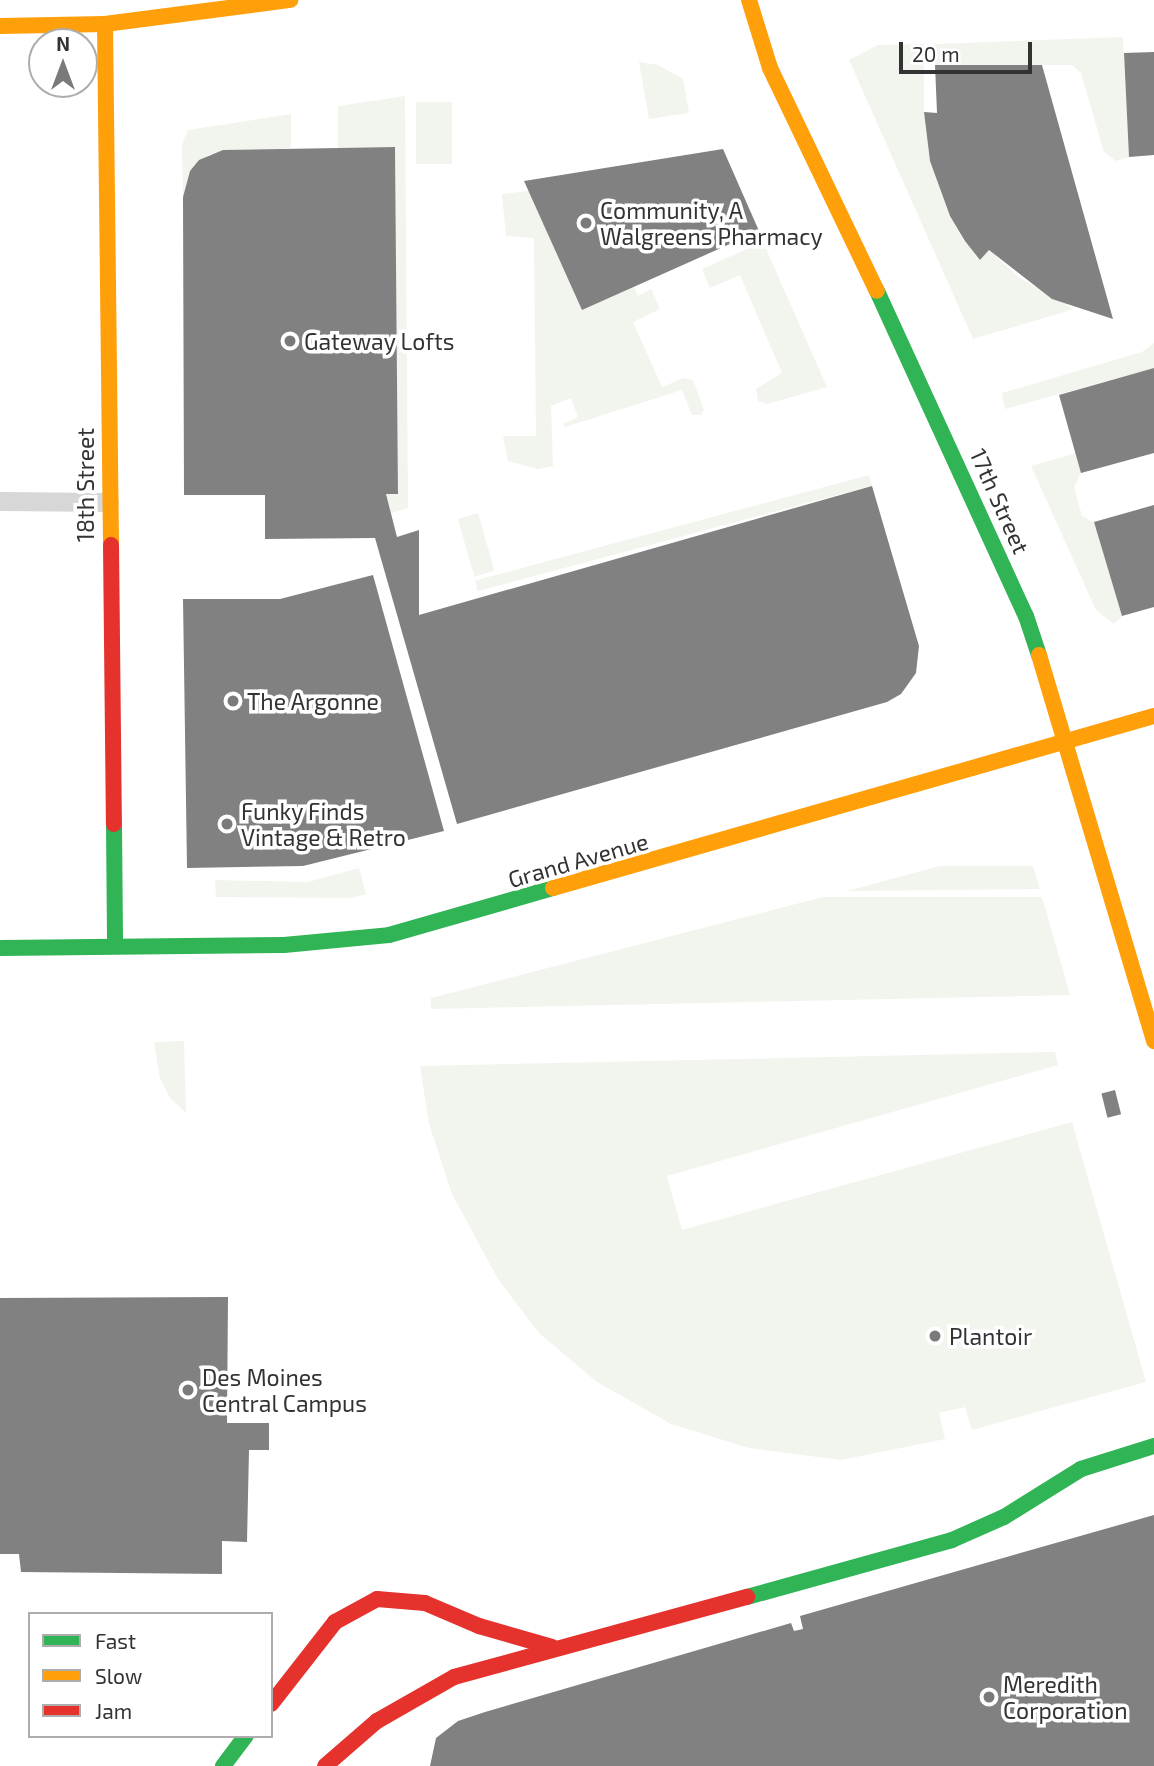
<!DOCTYPE html>
<html>
<head>
<meta charset="utf-8">
<style>
  body { margin:0 }
  #map { position:relative; width:1154px; height:1766px; overflow:hidden; background:#fff; font-family:"Exo 2",sans-serif }
  div>[style] { position:absolute }
  .green>* { inset:0; background:#f1f5ed; transform-origin:0 0 }
  .building>* { inset:0; background:#818181; transform-origin:0 0 }
  .lane>* { height:19px; margin:-9.5px; padding:0 9.5px; transform-origin:9.5px; border-radius:9.5px; background:#d7d7d7 }
  .fast>* { height:16px; margin:-8px; padding:0 8px; transform-origin:8px; border-radius:8px; background:#30b455 }
  .slow>* { height:16px; margin:-8px; padding:0 8px; transform-origin:8px; border-radius:8px; background:#ff9f0a }
  .jam>* { height:16px; margin:-8px; padding:0 8px; transform-origin:8px; border-radius:8px; background:#e5322d }
  .dots>* { width:19px; height:19px; translate:-50% -50%; box-sizing:border-box; border:4px solid #fff; border-radius:50% }
  span { translate:-50% -50%; white-space:nowrap; text-align:center; line-height:1.15; -webkit-text-stroke:7px #fff; paint-order:stroke }
  .poi-label { font-size:23px; color:#333 }
  .left { translate:0 -50%; text-align:left }
  .street-label { font-size:23px; color:#333 }
  .legend { position:absolute; left:28px; top:1612px; width:245px; height:126px; box-sizing:border-box; background:#fff; border:2px solid #adadad; margin:0; padding:9px 12px; list-style:none; font-size:21px; color:#333 }
  .legend li { display:flex; align-items:center; gap:14px; height:35px }
  .legend b { width:35px; border:2px solid #adadad }
  .north { position:absolute; left:28px; top:28px; width:70px; height:70px; box-sizing:border-box; background:#fff; border:2px solid #adadad; border-radius:50%; rotate:0deg; font-size:19px; font-weight:700; line-height:28px; text-align:center; color:#333 }
  .north::after { content:''; display:block; margin:auto; width:24px; height:32px; background:#7a7a7a; clip-path:polygon(50% 0,100% 100%,50% 72%,0 100%) }
  .scale { position:absolute; left:899px; top:42px; width:133px; height:32px; box-sizing:border-box; border:4px solid #333; border-top:0; padding-left:9px; font-size:21px; line-height:24px; white-space:nowrap; color:#333; -webkit-text-stroke:5px #fff; paint-order:stroke }
</style>
</head>
<body>
<div id="map">
  <div class="green">
    <i style="clip-path:polygon(1123px 37px,1129px 157px,1116px 161px,1104px 152px,1081px 73px,1072px 65px,935px 65px,935px 44px)"></i>
    <i style="clip-path:polygon(924px 44px,924px 112px,930px 161px,950px 216px,965px 241px,989px 250px,1020px 278px,1074px 309px,973px 339px,849px 60px,878px 45px)"></i>
    <i style="clip-path:polygon(639px 62px,658px 65px,683px 79px,689px 113px,649px 119px)"></i>
    <i style="clip-path:polygon(405px 96px,408px 508px,391px 513px,386px 494px,398px 493px,395px 147px,338px 148px,338px 106px)"></i>
    <i style="left:416px;top:102px;width:36px;height:62px"></i>
    <i style="clip-path:polygon(291px 114px,291px 148px,210px 154px,190px 171px,183px 197px,182px 144px,188px 130px)"></i>
    <i style="clip-path:polygon(529px 191px,582px 310px,634px 287px,638px 296px,651px 289px,660px 309px,633px 322px,662px 387px,684px 378px,693px 380px,704px 410px,701px 415px,692px 415px,682px 390px,565px 427px,563px 424px,578px 417px,571px 398px,551px 406px,553px 466px,538px 469px,508px 461px,503px 436px,536px 436px,534px 238px,506px 236px,502px 194px)"></i>
    <i style="clip-path:polygon(763px 242px,827px 387px,767px 404px,758px 401px,756px 389px,782px 373px,740px 275px,710px 288px,702px 269px)"></i>
    <i style="clip-path:polygon(1154px 343px,1154px 368px,1005px 409px,1002px 393px,1142px 352px)"></i>
    <i style="clip-path:polygon(1076px 453px,1081px 473px,1074px 487px,1082px 516px,1094px 522px,1122px 616px,1114px 624px,1096px 610px,1031px 466px)"></i>
    <i style="left:869px;top:475px;width:11px;height:408px;rotate:75deg"></i>
    <i style="left:478px;top:513px;width:60px;height:21px;rotate:74deg"></i>
    <i style="clip-path:polygon(940px 866px,1033px 866px,1040px 889px,847px 891px)"></i>
    <i style="clip-path:polygon(359px 868px,366px 894px,352px 898px,216px 897px,215px 880px,308px 882px)"></i>
    <i style="clip-path:polygon(823px 897px,1042px 897px,1070px 995px,431px 1009px,431px 998px)"></i>
    <i style="clip-path:polygon(184px 1041px,186px 1113px,170px 1098px,160px 1078px,154px 1042px)"></i>
    <i style="clip-path:polygon(1055px 1052px,1058px 1065px,667px 1176px,682px 1230px,1072px 1122px,1146px 1382px,972px 1430px,965px 1407px,939px 1413px,945px 1439px,841px 1460px,749px 1448px,671px 1424px,597px 1382px,539px 1333px,498px 1279px,452px 1194px,429px 1124px,420px 1066px)"></i>
  </div>
  <div class="building">
    <i style="clip-path:polygon(1154px 52px,1154px 155px,1129px 157px,1124px 53px)"></i>
    <i style="clip-path:polygon(935px 65px,1042px 65px,1113px 319px,1052px 299px,989px 250px,980px 260px,965px 241px,950px 216px,930px 161px,924px 112px,937px 113px)"></i>
    <i style="clip-path:polygon(395px 147px,398px 494px,386px 494px,397px 537px,419px 530px,419px 615px,872px 486px,919px 646px,916px 673px,901px 694px,887px 702px,457px 824px,375px 538px,265px 539px,265px 495px,184px 495px,183px 197px,190px 171px,199px 160px,223px 150px)"></i>
    <i style="clip-path:polygon(723px 149px,759px 231px,582px 310px,524px 181px)"></i>
    <i style="clip-path:polygon(1154px 368px,1154px 453px,1081px 473px,1059px 395px)"></i>
    <i style="clip-path:polygon(1154px 505px,1154px 607px,1122px 616px,1094px 522px)"></i>
    <i style="clip-path:polygon(373px 575px,444px 831px,303px 866px,187px 868px,183px 599px,280px 599px)"></i>
    <i style="left:1115px;top:1090px;width:25px;height:14px;rotate:76deg"></i>
    <i style="clip-path:polygon(228px 1297px,227px 1423px,269px 1423px,269px 1450px,249px 1450px,247px 1542px,222px 1541px,222px 1574px,21px 1572px,19px 1554px,0 1554px,0 1298px)"></i>
    <i style="clip-path:polygon(1154px 1515px,1154px 1766px,430px 1766px,436px 1738px,458px 1721px,485px 1712px,791px 1623px,794px 1631px,803px 1629px,800px 1616px)"></i>
  </div>
  <div class="lane">
    <i style="left:0;top:501px;width:109px;rotate:0.5deg"></i>
  </div>
  <div class="fast">
    <i style="left:877px;top:291px;width:358px;rotate:65.4deg"></i>
    <i style="left:1026px;top:616px;width:41px;rotate:71.6deg"></i>
    <i style="left:114px;top:824px;width:122px;rotate:89.5deg"></i>
    <i style="left:0;top:948px;width:284px;rotate:-0.6deg"></i>
    <i style="left:284px;top:945px;width:105px;rotate:-5.4deg"></i>
    <i style="left:389px;top:935px;width:171px;rotate:-16deg"></i>
    <i style="left:747px;top:1597px;width:213px;rotate:-15.5deg"></i>
    <i style="left:952px;top:1540px;width:57px;rotate:-23.9deg"></i>
    <i style="left:1004px;top:1517px;width:91px;rotate:-31.9deg"></i>
    <i style="left:1081px;top:1469px;width:77px;rotate:-17.5deg"></i>
    <i style="left:223px;top:1766px;width:38px;rotate:-53deg"></i>
  </div>
  <div class="slow">
    <i style="left:749px;top:0;width:71px;rotate:72.8deg"></i>
    <i style="left:770px;top:68px;width:247px;rotate:64.4deg"></i>
    <i style="left:105px;top:24px;width:521px;rotate:89.34deg"></i>
    <i style="left:0;top:26px;width:105px;rotate:-1.1deg"></i>
    <i style="left:105px;top:24px;width:187px;rotate:-7.4deg"></i>
    <i style="left:1039px;top:655px;width:403px;rotate:73.4deg"></i>
    <i style="left:553px;top:888px;width:625px;rotate:-15.97deg"></i>
  </div>
  <div class="jam">
    <i style="left:111px;top:545px;width:279px;rotate:89.4deg"></i>
    <i style="left:271px;top:1704px;width:104px;rotate:-52deg"></i>
    <i style="left:335px;top:1622px;width:48px;rotate:-28.7deg"></i>
    <i style="left:377px;top:1599px;width:48px;rotate:4.8deg"></i>
    <i style="left:425px;top:1603px;width:59px;rotate:23.1deg"></i>
    <i style="left:479px;top:1626px;width:76px;rotate:16deg"></i>
    <i style="left:325px;top:1766px;width:69px;rotate:-40.9deg"></i>
    <i style="left:377px;top:1721px;width:89px;rotate:-29.7deg"></i>
    <i style="left:454px;top:1677px;width:304px;rotate:-15.3deg"></i>
  </div>
  <div class="dots">
    <i style="left:586px;top:223px;background:#7a7a7a"></i>
    <i style="left:290px;top:341px;background:#7a7a7a"></i>
    <i style="left:233px;top:701px;background:#7a7a7a"></i>
    <i style="left:227px;top:824px;background:#7a7a7a"></i>
    <i style="left:935px;top:1336px;background:#7a7a7a"></i>
    <i style="left:188px;top:1390px;background:#7a7a7a"></i>
    <i style="left:989px;top:1697px;background:#7a7a7a"></i>
  </div>
  <div class="poi-label">
    <span class="left" style="left:600px;top:223px">Community, A<br>Walgreens Pharmacy</span>
    <span class="left" style="left:304px;top:341px">Gateway Lofts</span>
    <span class="left" style="left:247px;top:701px">The Argonne</span>
    <span class="left" style="left:241px;top:824px">Funky Finds<br>Vintage &amp; Retro</span>
    <span class="left" style="left:949px;top:1336px">Plantoir</span>
    <span class="left" style="left:202px;top:1390px">Des Moines<br>Central Campus</span>
    <span class="left" style="left:1003px;top:1697px">Meredith<br>Corporation</span>
  </div>
  <div class="street-label">
    <span style="left:85px;top:485px;rotate:-90deg">18th Street</span>
    <span style="left:1000px;top:501px;rotate:66deg">17th Street</span>
    <span style="left:578px;top:860px;rotate:-16deg">Grand Avenue</span>
  </div>
  <ul class="legend">
  <li><b style="height:9px;background:#30b455"></b>Fast</li>
  <li><b style="height:9px;background:#ff9f0a"></b>Slow</li>
  <li><b style="height:9px;background:#e5322d"></b>Jam</li>
  </ul>
  <div class="north">N</div>
  <div class="scale">20 m</div>
</div>
</body>
</html>
